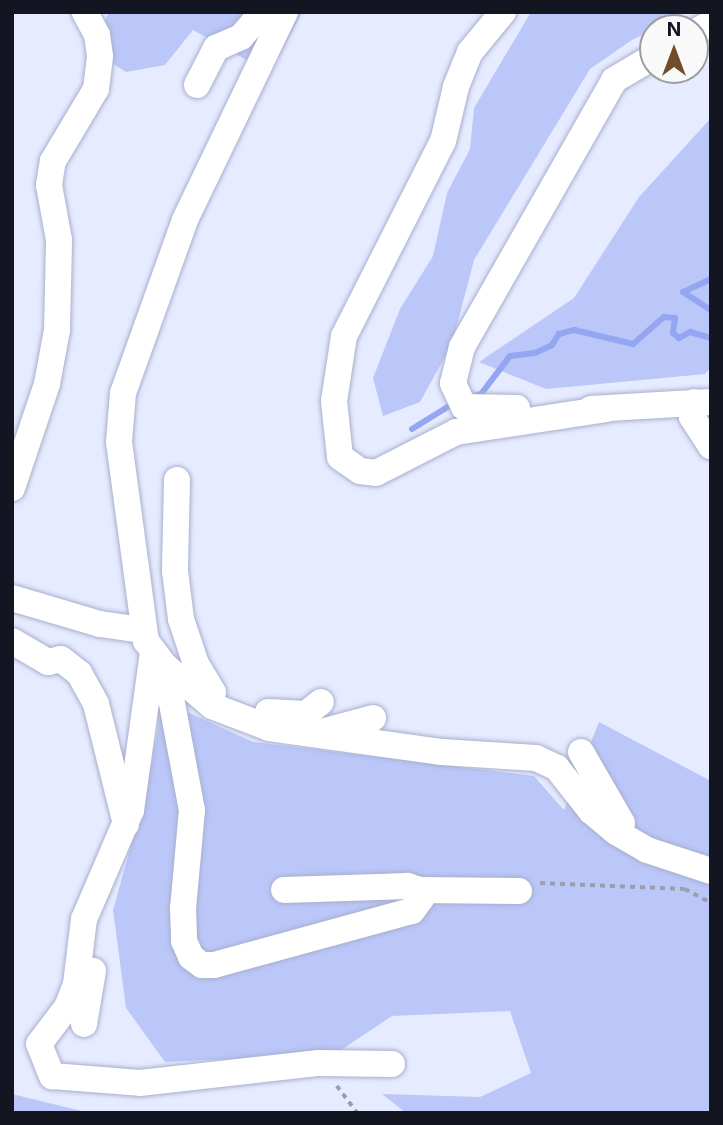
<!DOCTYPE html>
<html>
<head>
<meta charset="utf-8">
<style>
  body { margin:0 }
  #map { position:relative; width:723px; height:1125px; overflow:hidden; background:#e6ebff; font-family:Inter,sans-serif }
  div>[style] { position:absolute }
  .green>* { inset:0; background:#bbc7f8 }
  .stream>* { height:6px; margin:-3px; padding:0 3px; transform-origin:3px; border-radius:3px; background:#94a5f1 }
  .path>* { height:3.5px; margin-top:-1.75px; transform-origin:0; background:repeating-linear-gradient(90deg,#9a9eae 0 5px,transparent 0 10px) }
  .roads { filter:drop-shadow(0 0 2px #a7afce) drop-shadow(0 0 2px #a7afce) }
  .minor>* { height:26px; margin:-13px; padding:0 13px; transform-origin:13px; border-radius:13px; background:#fff }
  span { translate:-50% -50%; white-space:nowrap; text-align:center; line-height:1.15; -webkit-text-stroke:6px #f9f9f9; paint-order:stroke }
  .frame { position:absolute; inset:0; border:14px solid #131520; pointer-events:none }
  .north { position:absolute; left:639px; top:14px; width:70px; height:70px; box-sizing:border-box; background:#f9f9f9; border:2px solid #9d9ea2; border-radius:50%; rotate:0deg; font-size:19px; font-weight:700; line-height:28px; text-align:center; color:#131520 }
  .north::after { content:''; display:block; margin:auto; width:24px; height:32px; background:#714c28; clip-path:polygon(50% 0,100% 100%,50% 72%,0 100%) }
</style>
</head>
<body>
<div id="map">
  <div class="green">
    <i style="clip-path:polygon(109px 12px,302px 12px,270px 73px,193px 30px,165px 65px,126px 72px,109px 61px,104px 23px)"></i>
    <i style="clip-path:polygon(531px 12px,687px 12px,632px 40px,590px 69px,474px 260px,452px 344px,420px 402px,383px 416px,373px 378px,400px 309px,433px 256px,447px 193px,470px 149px,474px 108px)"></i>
    <i style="clip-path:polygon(711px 118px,711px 367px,705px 374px,546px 389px,479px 362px,574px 298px,639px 197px)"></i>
    <i style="clip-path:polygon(183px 710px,253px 742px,534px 776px,564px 810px,599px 722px,711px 781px,711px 1113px,406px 1113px,382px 1094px,480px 1097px,531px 1073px,510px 1011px,392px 1016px,335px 1054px,165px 1062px,126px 1008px,113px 910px,146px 792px,161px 713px)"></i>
    <i style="clip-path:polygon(12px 1094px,90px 1113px,12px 1113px)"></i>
  </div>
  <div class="stream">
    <i style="left:711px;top:279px;width:31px;rotate:155deg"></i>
    <i style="left:683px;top:292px;width:33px;rotate:33deg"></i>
    <i style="left:471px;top:397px;width:10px;rotate:-17deg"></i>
    <i style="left:481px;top:394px;width:48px;rotate:-52.7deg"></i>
    <i style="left:510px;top:356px;width:25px;rotate:-7deg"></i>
    <i style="left:535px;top:353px;width:19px;rotate:-25deg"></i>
    <i style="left:552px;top:345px;width:13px;rotate:-58deg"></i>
    <i style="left:559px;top:334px;width:16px;rotate:-15deg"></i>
    <i style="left:574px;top:330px;width:61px;rotate:13.3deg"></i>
    <i style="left:633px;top:344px;width:41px;rotate:-41.1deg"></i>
    <i style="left:664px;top:317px;width:11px;rotate:5deg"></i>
    <i style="left:675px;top:318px;width:15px;rotate:98deg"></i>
    <i style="left:673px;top:333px;width:8px;rotate:40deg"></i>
    <i style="left:679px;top:338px;width:13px;rotate:-29deg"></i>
    <i style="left:690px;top:332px;width:22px;rotate:16deg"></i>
    <i style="left:412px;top:429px;width:49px;rotate:-31.8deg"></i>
  </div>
  <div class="path">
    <i style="left:540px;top:883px;width:145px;rotate:2.4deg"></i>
    <i style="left:685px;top:889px;width:30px;rotate:28deg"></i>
    <i style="left:337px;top:1086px;width:34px;rotate:53deg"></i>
  </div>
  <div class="roads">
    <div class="minor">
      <i style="left:285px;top:12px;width:231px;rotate:115.7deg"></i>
      <i style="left:185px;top:220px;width:184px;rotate:109.7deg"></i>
      <i style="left:123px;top:393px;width:49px;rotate:94.7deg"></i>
      <i style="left:119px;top:442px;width:201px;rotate:82.3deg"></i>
      <i style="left:146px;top:641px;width:31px;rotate:53deg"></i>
      <i style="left:165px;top:666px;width:62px;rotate:40.4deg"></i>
      <i style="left:212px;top:706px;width:61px;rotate:21.1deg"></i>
      <i style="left:269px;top:728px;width:175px;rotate:7.9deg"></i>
      <i style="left:442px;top:752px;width:94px;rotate:3.7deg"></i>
      <i style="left:536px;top:758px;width:23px;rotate:25deg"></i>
      <i style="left:557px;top:768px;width:55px;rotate:51.7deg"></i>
      <i style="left:591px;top:811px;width:33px;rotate:40deg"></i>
      <i style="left:616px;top:832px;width:36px;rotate:30deg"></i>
      <i style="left:647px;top:850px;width:67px;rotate:18.2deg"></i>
      <i style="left:503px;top:12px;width:52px;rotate:129.5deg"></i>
      <i style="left:470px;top:52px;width:38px;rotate:112deg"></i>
      <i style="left:456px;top:87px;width:56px;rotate:103.5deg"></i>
      <i style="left:443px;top:141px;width:219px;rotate:116.9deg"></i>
      <i style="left:344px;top:336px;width:66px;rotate:98.7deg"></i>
      <i style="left:334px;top:401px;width:56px;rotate:83.9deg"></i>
      <i style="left:340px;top:457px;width:24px;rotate:35deg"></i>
      <i style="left:360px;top:471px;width:16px;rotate:7deg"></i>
      <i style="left:376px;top:473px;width:90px;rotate:-27.1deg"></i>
      <i style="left:456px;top:432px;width:153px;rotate:-8.7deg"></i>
      <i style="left:695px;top:32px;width:18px;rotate:-29deg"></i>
      <i style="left:197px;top:85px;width:42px;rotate:-62.8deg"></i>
      <i style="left:216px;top:48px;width:27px;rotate:-24deg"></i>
      <i style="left:241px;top:37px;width:33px;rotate:-49deg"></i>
      <i style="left:694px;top:402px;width:15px;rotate:98deg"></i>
      <i style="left:692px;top:417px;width:35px;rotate:57deg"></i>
      <i style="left:517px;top:408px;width:53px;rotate:-178.9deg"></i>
      <i style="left:464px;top:407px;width:26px;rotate:-115deg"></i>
      <i style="left:453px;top:383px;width:37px;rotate:-76deg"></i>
      <i style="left:462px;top:347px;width:307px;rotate:-60.3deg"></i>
      <i style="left:614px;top:80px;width:45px;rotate:-30.5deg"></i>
      <i style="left:591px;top:409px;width:120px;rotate:-3.3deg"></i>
      <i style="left:177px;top:480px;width:91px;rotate:91.3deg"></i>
      <i style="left:175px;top:571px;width:48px;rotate:82.9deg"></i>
      <i style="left:181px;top:619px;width:47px;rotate:71.6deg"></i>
      <i style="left:196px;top:664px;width:33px;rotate:59deg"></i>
      <i style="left:12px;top:488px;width:110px;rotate:-71.4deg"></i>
      <i style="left:47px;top:384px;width:55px;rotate:-79.5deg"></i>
      <i style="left:57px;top:330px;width:90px;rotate:-88.7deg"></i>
      <i style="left:59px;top:240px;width:56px;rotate:-100.3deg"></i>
      <i style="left:49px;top:185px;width:24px;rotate:-81deg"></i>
      <i style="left:53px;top:161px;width:84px;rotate:-59.2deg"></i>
      <i style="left:96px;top:89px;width:33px;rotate:-83deg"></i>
      <i style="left:100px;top:56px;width:21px;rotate:-98deg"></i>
      <i style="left:97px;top:35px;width:26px;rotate:-118deg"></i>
      <i style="left:12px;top:598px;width:92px;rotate:16.5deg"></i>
      <i style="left:100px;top:624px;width:42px;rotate:8.1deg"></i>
      <i style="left:12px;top:641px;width:42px;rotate:30.3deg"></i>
      <i style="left:48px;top:662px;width:13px;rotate:-13deg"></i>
      <i style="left:61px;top:659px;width:23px;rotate:38deg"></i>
      <i style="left:79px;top:673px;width:35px;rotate:61deg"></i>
      <i style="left:96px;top:704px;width:124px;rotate:76deg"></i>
      <i style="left:153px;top:652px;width:160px;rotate:97.9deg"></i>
      <i style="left:131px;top:810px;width:119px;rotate:113.3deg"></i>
      <i style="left:84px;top:919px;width:65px;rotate:97deg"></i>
      <i style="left:76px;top:984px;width:25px;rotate:111deg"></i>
      <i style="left:67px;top:1007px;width:46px;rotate:127.1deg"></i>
      <i style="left:39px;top:1044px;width:35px;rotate:68deg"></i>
      <i style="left:52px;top:1076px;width:88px;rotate:4.5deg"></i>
      <i style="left:140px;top:1083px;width:180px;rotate:-6.4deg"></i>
      <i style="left:319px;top:1063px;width:73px;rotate:0.8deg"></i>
      <i style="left:165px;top:666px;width:147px;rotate:79.4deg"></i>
      <i style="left:192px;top:810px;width:98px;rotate:95.2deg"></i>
      <i style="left:183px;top:908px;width:33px;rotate:88deg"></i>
      <i style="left:184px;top:941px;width:17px;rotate:66deg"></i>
      <i style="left:191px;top:957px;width:14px;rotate:36deg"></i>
      <i style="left:202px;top:965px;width:12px"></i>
      <i style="left:214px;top:965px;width:205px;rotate:-15.3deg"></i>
      <i style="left:412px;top:911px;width:17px;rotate:-54deg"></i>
      <i style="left:422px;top:897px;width:8px;rotate:-113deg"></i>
      <i style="left:419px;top:890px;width:12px;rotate:-160deg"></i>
      <i style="left:408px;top:886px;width:124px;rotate:178.2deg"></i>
      <i style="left:268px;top:712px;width:38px;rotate:3deg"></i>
      <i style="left:306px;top:714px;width:19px;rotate:-39deg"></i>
      <i style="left:321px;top:732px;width:54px;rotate:-15.1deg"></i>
      <i style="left:581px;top:752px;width:82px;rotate:60deg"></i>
      <i style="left:419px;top:890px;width:100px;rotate:0.6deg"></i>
      <i style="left:84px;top:1024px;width:54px;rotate:-80.4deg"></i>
    </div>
  </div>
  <div class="frame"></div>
  <div class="north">N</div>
</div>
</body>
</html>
